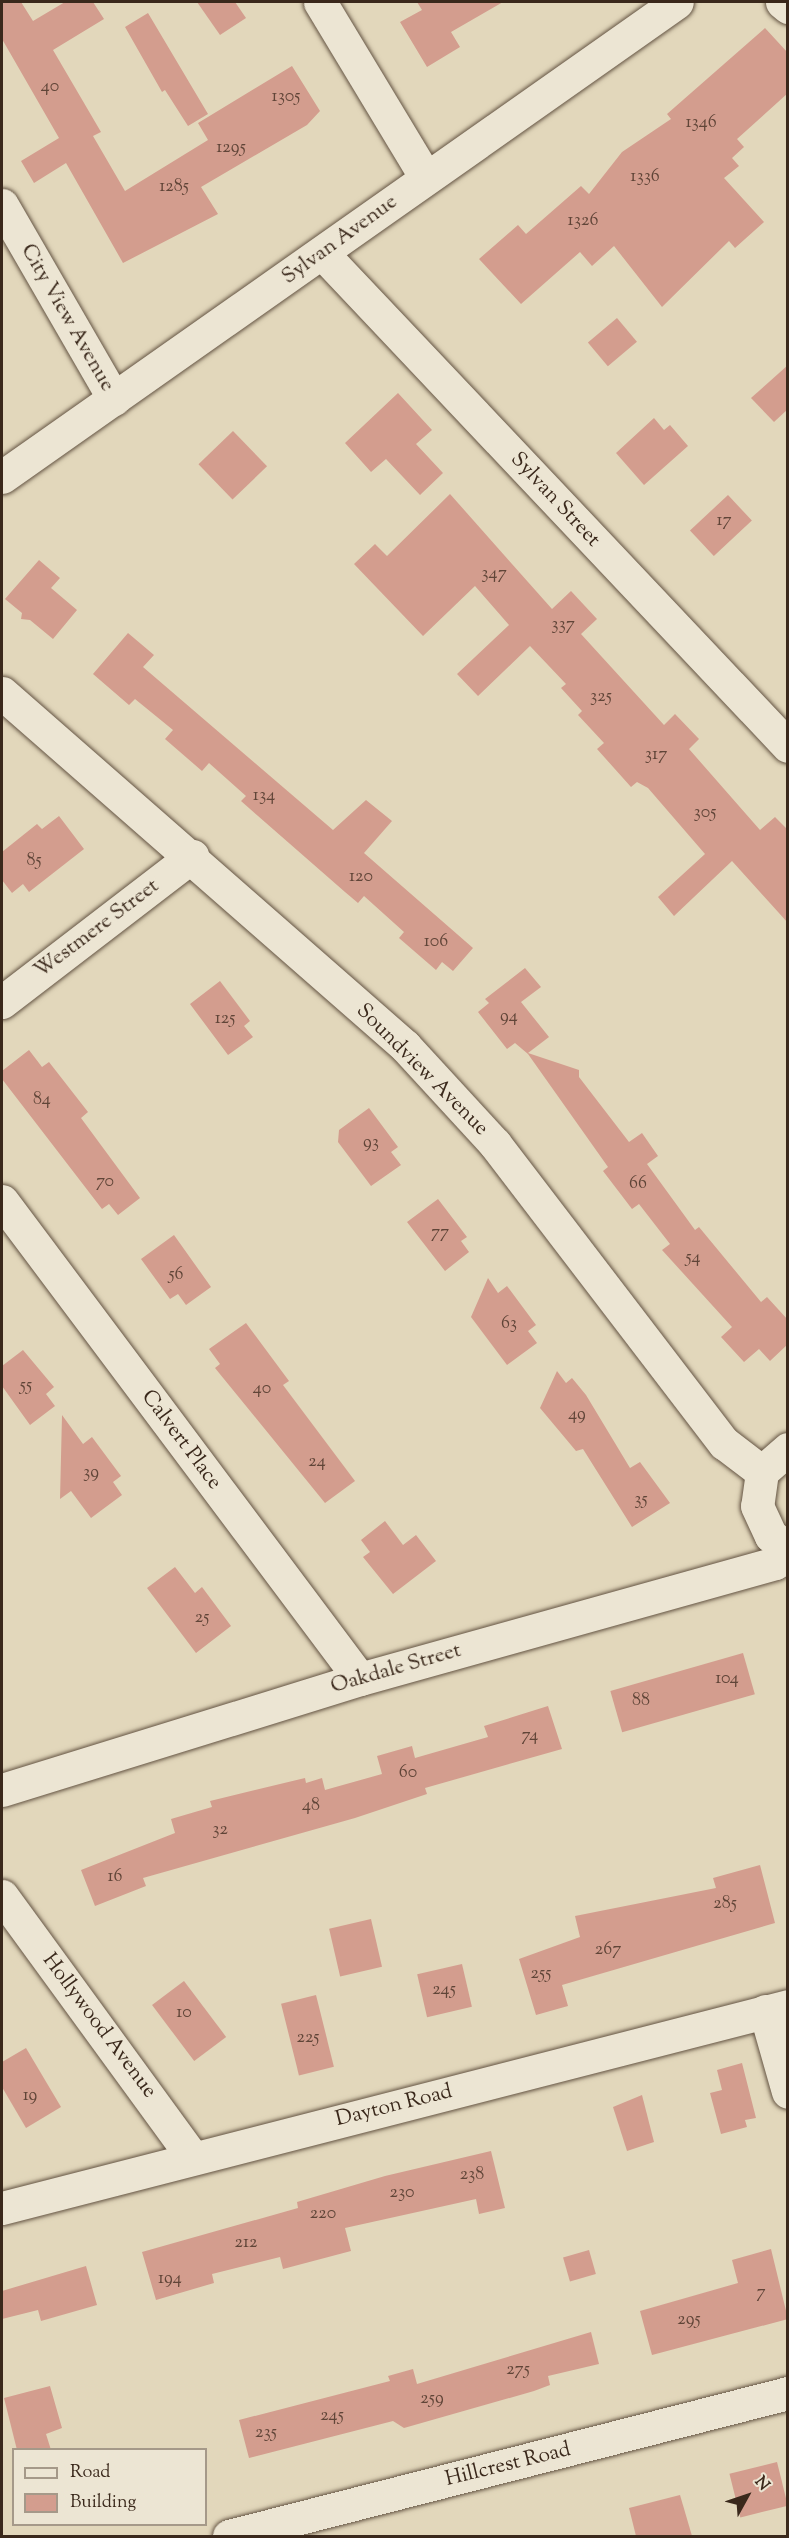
<!DOCTYPE html>
<html>
<head>
<meta charset="utf-8">
<style>
  body { margin:0 }
  #map { position:relative; width:789px; height:2538px; overflow:hidden; background:#e2d7bb; font-family:"Sorts Mill Goudy",serif }
  div>[style] { position:absolute }
  .building>* { inset:0; background:#d39d8e; transform-origin:0 0 }
  .roads { filter:drop-shadow(0 0 2px #645443) drop-shadow(0 0 2px #645443) }
  .minor>* { height:33px; margin:-16.5px; padding:0 16.5px; transform-origin:16.5px; border-radius:16.5px; background:#ece5d3 }
  .tertiary>* { height:33px; margin:-16.5px; padding:0 16.5px; transform-origin:16.5px; border-radius:16.5px; background:#ece5d3 }
  .secondary>* { height:33px; margin:-16.5px; padding:0 16.5px; transform-origin:16.5px; border-radius:16.5px; background:#ece5d3 }
  span { translate:-50% -50%; white-space:nowrap; text-align:center; line-height:1.15; -webkit-text-stroke:4.5px #ece5d3; paint-order:stroke }
  .number-label { font-size:18px; color:#604538 }
  .number-label span { -webkit-text-stroke-width:0 }
  .street-label { font-size:21px; color:#3a281b }
  .frame { position:absolute; inset:0; border:3px solid #3a281b; pointer-events:none }
  .legend { position:absolute; left:12px; top:2448px; width:195px; height:78px; box-sizing:border-box; background:#ece5d3; border:2px solid #a59989; margin:0; padding:8px 10px; list-style:none; font-size:18px; color:#3a281b }
  .legend li { display:flex; align-items:center; gap:12px; height:30px }
  .legend b { width:30px; border:2px solid #a59989 }
  .north { position:absolute; left:717px; top:2466px; width:60px; height:60px; -webkit-text-stroke:4px #ece5d3; paint-order:stroke; rotate:50deg; font-size:16px; font-weight:700; line-height:24px; text-align:center; color:#3a281b }
  .north::after { content:''; display:block; margin:auto; width:21px; height:27px; background:#3a281b; clip-path:polygon(50% 0,100% 100%,50% 72%,0 100%) }
</style>
</head>
<body>
<div id="map">
  <div class="building">
    <i style="clip-path:polygon(2px 2px,21px 2px,33px 21px,65px 2px,93px 2px,104px 19px,53px 50px,101px 132px,93px 136px,125px 191px,208px 140px,198px 123px,292px 66px,320px 111px,307px 125px,201px 187px,218px 214px,123px 263px,66px 163px,34px 183px,21px 161px,59px 138px,2px 39px)"></i>
    <i style="clip-path:polygon(197px 2px,235px 2px,246px 18px,220px 35px)"></i>
    <i style="clip-path:polygon(417px 2px,503px 2px,451px 32px,460px 47px,427px 67px,400px 22px,422px 10px)"></i>
    <i style="clip-path:polygon(148px 13px,208px 114px,188px 126px,165px 90px,162px 92px,125px 27px)"></i>
    <i style="clip-path:polygon(765px 28px,788px 53px,788px 93px,737px 139px,744px 147px,732px 158px,739px 166px,724px 178px,764px 222px,735px 248px,729px 241px,662px 307px,614px 246px,592px 266px,580px 252px,521px 304px,479px 259px,518px 225px,526px 234px,581px 186px,589px 194px,622px 152px,671px 119px,667px 114px)"></i>
    <i style="left:617px;top:318px;width:31px;height:38px;rotate:50deg"></i>
    <i style="clip-path:polygon(788px 365px,788px 409px,774px 422px,751px 398px)"></i>
    <i style="clip-path:polygon(398px 393px,432px 430px,416px 444px,443px 473px,420px 495px,386px 459px,371px 472px,345px 443px)"></i>
    <i style="clip-path:polygon(654px 418px,664px 430px,670px 425px,688px 446px,644px 485px,616px 453px)"></i>
    <i style="left:233px;top:431px;width:49px;height:48px;rotate:46deg"></i>
    <i style="clip-path:polygon(450px 494px,552px 609px,571px 591px,597px 619px,581px 634px,664px 725px,675px 714px,699px 739px,689px 749px,760px 830px,775px 817px,788px 830px,788px 923px,732px 861px,674px 916px,658px 897px,705px 854px,648px 788px,637px 782px,631px 787px,597px 749px,604px 743px,578px 715px,582px 711px,561px 688px,566px 684px,530px 646px,478px 696px,457px 674px,509px 625px,475px 586px,423px 636px,354px 564px,375px 544px,387px 556px)"></i>
    <i style="left:728px;top:495px;width:35px;height:52px;rotate:47deg"></i>
    <i style="clip-path:polygon(39px 560px,60px 578px,51px 588px,77px 610px,53px 639px,30px 620px,21px 619px,22px 613px,5px 599px)"></i>
    <i style="clip-path:polygon(128px 633px,154px 655px,143px 667px,333px 830px,366px 800px,392px 821px,364px 853px,473px 948px,453px 971px,442px 962px,436px 970px,399px 938px,404px 932px,364px 896px,358px 903px,345px 892px,241px 801px,246px 796px,209px 763px,202px 771px,165px 739px,173px 730px,135px 699px,129px 705px,93px 674px)"></i>
    <i style="clip-path:polygon(59px 816px,84px 849px,29px 892px,23px 884px,12px 893px,2px 880px,2px 852px,37px 824px,42px 829px)"></i>
    <i style="clip-path:polygon(525px 968px,541px 987px,521px 1002px,549px 1037px,528px 1053px,579px 1070px,579px 1077px,629px 1142px,642px 1133px,658px 1156px,647px 1164px,695px 1230px,699px 1227px,761px 1302px,767px 1297px,788px 1320px,788px 1344px,770px 1361px,759px 1349px,744px 1362px,721px 1337px,732px 1327px,662px 1250px,670px 1244px,639px 1204px,632px 1209px,603px 1171px,608px 1167px,528px 1054px,515px 1043px,507px 1049px,478px 1012px,489px 1003px,485px 999px)"></i>
    <i style="clip-path:polygon(220px 981px,250px 1021px,244px 1026px,253px 1037px,228px 1055px,190px 1004px)"></i>
    <i style="clip-path:polygon(29px 1050px,42px 1067px,49px 1062px,88px 1112px,81px 1118px,140px 1198px,118px 1215px,109px 1204px,102px 1209px,2px 1079px,2px 1071px)"></i>
    <i style="clip-path:polygon(369px 1108px,398px 1147px,391px 1152px,401px 1165px,371px 1186px,338px 1142px,339px 1130px)"></i>
    <i style="clip-path:polygon(438px 1199px,467px 1237px,461px 1241px,469px 1252px,445px 1271px,407px 1222px)"></i>
    <i style="clip-path:polygon(174px 1235px,211px 1287px,186px 1305px,178px 1294px,170px 1299px,141px 1259px)"></i>
    <i style="clip-path:polygon(488px 1278px,498px 1293px,507px 1286px,536px 1325px,528px 1331px,537px 1343px,507px 1365px,471px 1317px)"></i>
    <i style="clip-path:polygon(246px 1323px,289px 1381px,283px 1385px,355px 1481px,325px 1503px,215px 1368px,220px 1364px,209px 1349px)"></i>
    <i style="clip-path:polygon(23px 1350px,54px 1387px,46px 1394px,55px 1406px,30px 1425px,2px 1386px,2px 1366px)"></i>
    <i style="clip-path:polygon(557px 1371px,566px 1383px,572px 1378px,586px 1395px,630px 1468px,640px 1462px,670px 1503px,632px 1527px,583px 1449px,576px 1451px,540px 1408px)"></i>
    <i style="clip-path:polygon(62px 1415px,83px 1444px,92px 1437px,121px 1476px,113px 1482px,122px 1495px,91px 1518px,71px 1491px,60px 1499px)"></i>
    <i style="clip-path:polygon(385px 1521px,403px 1545px,416px 1535px,436px 1561px,393px 1594px,363px 1557px,370px 1552px,361px 1540px)"></i>
    <i style="clip-path:polygon(175px 1567px,195px 1593px,202px 1587px,231px 1626px,196px 1653px,147px 1588px)"></i>
    <i style="left:743px;top:1653px;width:43px;height:138px;rotate:74deg"></i>
    <i style="clip-path:polygon(548px 1706px,562px 1749px,425px 1788px,427px 1794px,355px 1818px,143px 1878px,146px 1886px,95px 1906px,81px 1870px,175px 1833px,171px 1819px,212px 1807px,210px 1801px,305px 1778px,306px 1783px,322px 1778px,325px 1790px,382px 1774px,377px 1756px,412px 1746px,415px 1758px,488px 1737px,484px 1726px)"></i>
    <i style="clip-path:polygon(760px 1865px,775px 1923px,562px 1985px,568px 2006px,536px 2015px,519px 1959px,580px 1937px,575px 1916px,716px 1888px,713px 1878px)"></i>
    <i style="left:371px;top:1919px;width:49px;height:43px;rotate:77deg"></i>
    <i style="left:462px;top:1964px;width:44px;height:46px;rotate:77deg"></i>
    <i style="left:184px;top:1981px;width:70px;height:40px;rotate:53deg"></i>
    <i style="left:316px;top:1995px;width:74px;height:36px;rotate:76deg"></i>
    <i style="clip-path:polygon(26px 2048px,61px 2107px,26px 2128px,2px 2087px,2px 2062px)"></i>
    <i style="clip-path:polygon(742px 2063px,756px 2118px,745px 2120px,747px 2127px,721px 2134px,710px 2093px,722px 2090px,717px 2070px)"></i>
    <i style="clip-path:polygon(642px 2095px,654px 2142px,627px 2151px,613px 2107px)"></i>
    <i style="clip-path:polygon(491px 2151px,505px 2208px,479px 2214px,476px 2199px,345px 2228px,351px 2251px,283px 2269px,280px 2257px,212px 2274px,214px 2283px,156px 2300px,142px 2252px,298px 2208px,297px 2202px,385px 2176px)"></i>
    <i style="clip-path:polygon(771px 2249px,788px 2319px,652px 2355px,640px 2311px,738px 2283px,732px 2260px)"></i>
    <i style="left:589px;top:2250px;width:25px;height:27px;rotate:74deg"></i>
    <i style="clip-path:polygon(86px 2266px,97px 2305px,41px 2321px,38px 2310px,2px 2319px,2px 2291px)"></i>
    <i style="clip-path:polygon(591px 2332px,599px 2364px,548px 2376px,550px 2385px,534px 2391px,404px 2428px,393px 2421px,249px 2458px,239px 2420px,390px 2381px,388px 2376px,413px 2369px,417px 2384px)"></i>
    <i style="clip-path:polygon(50px 2386px,62px 2428px,46px 2434px,51px 2450px,17px 2450px,4px 2398px)"></i>
    <i style="left:777px;top:2462px;width:45px;height:49px;rotate:76deg"></i>
    <i style="clip-path:polygon(680px 2495px,692px 2536px,636px 2536px,629px 2508px)"></i>
  </div>
  <div class="roads">
    <div class="minor">
      <i style="left:320px;top:2px;width:205px;rotate:58.9deg"></i>
      <i style="left:2px;top:205px;width:224px;rotate:60deg"></i>
      <i style="left:323px;top:254px;width:677px;rotate:46.62deg"></i>
      <i style="left:2px;top:693px;width:536px;rotate:41.22deg"></i>
      <i style="left:405px;top:1046px;width:133px;rotate:47.4deg"></i>
      <i style="left:495px;top:1144px;width:377px;rotate:52.6deg"></i>
      <i style="left:724px;top:1443px;width:48px;rotate:37.3deg"></i>
      <i style="left:2px;top:1002px;width:240px;rotate:-37.5deg"></i>
      <i style="left:2px;top:1201px;width:597px;rotate:53.17deg"></i>
      <i style="left:788px;top:1449px;width:35px;rotate:139deg"></i>
      <i style="left:762px;top:1472px;width:34px;rotate:98deg"></i>
      <i style="left:757px;top:1506px;width:33px;rotate:65deg"></i>
      <i style="left:771px;top:1536px;width:20px;rotate:33deg"></i>
      <i style="left:2px;top:1790px;width:375px;rotate:-17.2deg"></i>
      <i style="left:360px;top:1679px;width:431px;rotate:-15.6deg"></i>
      <i style="left:775px;top:1563px;width:20px;rotate:-60deg"></i>
      <i style="left:2px;top:1896px;width:324px;rotate:53.9deg"></i>
      <i style="left:765px;top:2011px;width:84px;rotate:74.1deg"></i>
      <i style="left:2px;top:2208px;width:812px;rotate:-14.41deg"></i>
      <i style="left:229px;top:2536px;width:577px;rotate:-14.35deg"></i>
    </div>
    <div class="tertiary">
      <i style="left:2px;top:477px;width:825px;rotate:-35.13deg"></i>
    </div>
    <div class="secondary">
      <i style="left:782px;top:2px;width:8px;rotate:40deg"></i>
    </div>
  </div>
  <div class="number-label">
    <span style="left:50px;top:87px">40</span>
    <span style="left:286px;top:97px">1305</span>
    <span style="left:701px;top:123px">1346</span>
    <span style="left:231px;top:148px">1295</span>
    <span style="left:645px;top:177px">1336</span>
    <span style="left:174px;top:187px">1285</span>
    <span style="left:583px;top:221px">1326</span>
    <span style="left:724px;top:521px">17</span>
    <span style="left:494px;top:574px">347</span>
    <span style="left:563px;top:625px">337</span>
    <span style="left:601px;top:697px">325</span>
    <span style="left:656px;top:755px">317</span>
    <span style="left:264px;top:796px">134</span>
    <span style="left:705px;top:813px">305</span>
    <span style="left:34px;top:861px">85</span>
    <span style="left:361px;top:877px">120</span>
    <span style="left:436px;top:942px">106</span>
    <span style="left:509px;top:1017px">94</span>
    <span style="left:225px;top:1019px">125</span>
    <span style="left:42px;top:1100px">84</span>
    <span style="left:371px;top:1143px">93</span>
    <span style="left:105px;top:1182px">70</span>
    <span style="left:638px;top:1184px">66</span>
    <span style="left:440px;top:1233px">77</span>
    <span style="left:693px;top:1258px">54</span>
    <span style="left:176px;top:1275px">56</span>
    <span style="left:509px;top:1324px">63</span>
    <span style="left:26px;top:1386px">55</span>
    <span style="left:262px;top:1389px">40</span>
    <span style="left:577px;top:1415px">49</span>
    <span style="left:317px;top:1462px">24</span>
    <span style="left:91px;top:1473px">39</span>
    <span style="left:641px;top:1500px">35</span>
    <span style="left:202px;top:1618px">25</span>
    <span style="left:727px;top:1679px">104</span>
    <span style="left:641px;top:1701px">88</span>
    <span style="left:530px;top:1736px">74</span>
    <span style="left:408px;top:1773px">60</span>
    <span style="left:311px;top:1806px">48</span>
    <span style="left:220px;top:1830px">32</span>
    <span style="left:115px;top:1877px">16</span>
    <span style="left:725px;top:1904px">285</span>
    <span style="left:608px;top:1950px">267</span>
    <span style="left:541px;top:1974px">255</span>
    <span style="left:444px;top:1990px">245</span>
    <span style="left:184px;top:2013px">10</span>
    <span style="left:308px;top:2038px">225</span>
    <span style="left:30px;top:2096px">19</span>
    <span style="left:472px;top:2175px">238</span>
    <span style="left:402px;top:2193px">230</span>
    <span style="left:323px;top:2214px">220</span>
    <span style="left:246px;top:2243px">212</span>
    <span style="left:170px;top:2279px">194</span>
    <span style="left:761px;top:2293px">7</span>
    <span style="left:689px;top:2320px">295</span>
    <span style="left:518px;top:2370px">275</span>
    <span style="left:432px;top:2399px">259</span>
    <span style="left:332px;top:2416px">245</span>
    <span style="left:266px;top:2433px">235</span>
  </div>
  <div class="street-label">
    <span style="left:340px;top:240px;rotate:-36deg">Sylvan Avenue</span>
    <span style="left:67px;top:318px;rotate:60deg">City View Avenue</span>
    <span style="left:555px;top:500px;rotate:47deg">Sylvan Street</span>
    <span style="left:97px;top:929px;rotate:-37deg">Westmere Street</span>
    <span style="left:422px;top:1070px;rotate:45deg">Soundview Avenue</span>
    <span style="left:181px;top:1440px;rotate:53deg">Calvert Place</span>
    <span style="left:396px;top:1669px;rotate:-16deg">Oakdale Street</span>
    <span style="left:99px;top:2026px;rotate:53deg">Hollywood Avenue</span>
    <span style="left:394px;top:2106px;rotate:-14deg">Dayton Road</span>
    <span style="left:508px;top:2465px;rotate:-14deg">Hillcrest Road</span>
  </div>
  <div class="frame"></div>
  <ul class="legend">
  <li><b style="height:8px;background:#ece5d3"></b>Road</li>
  <li><b style="height:16px;background:#d39d8e"></b>Building</li>
  </ul>
  <div class="north">N</div>
</div>
</body>
</html>
